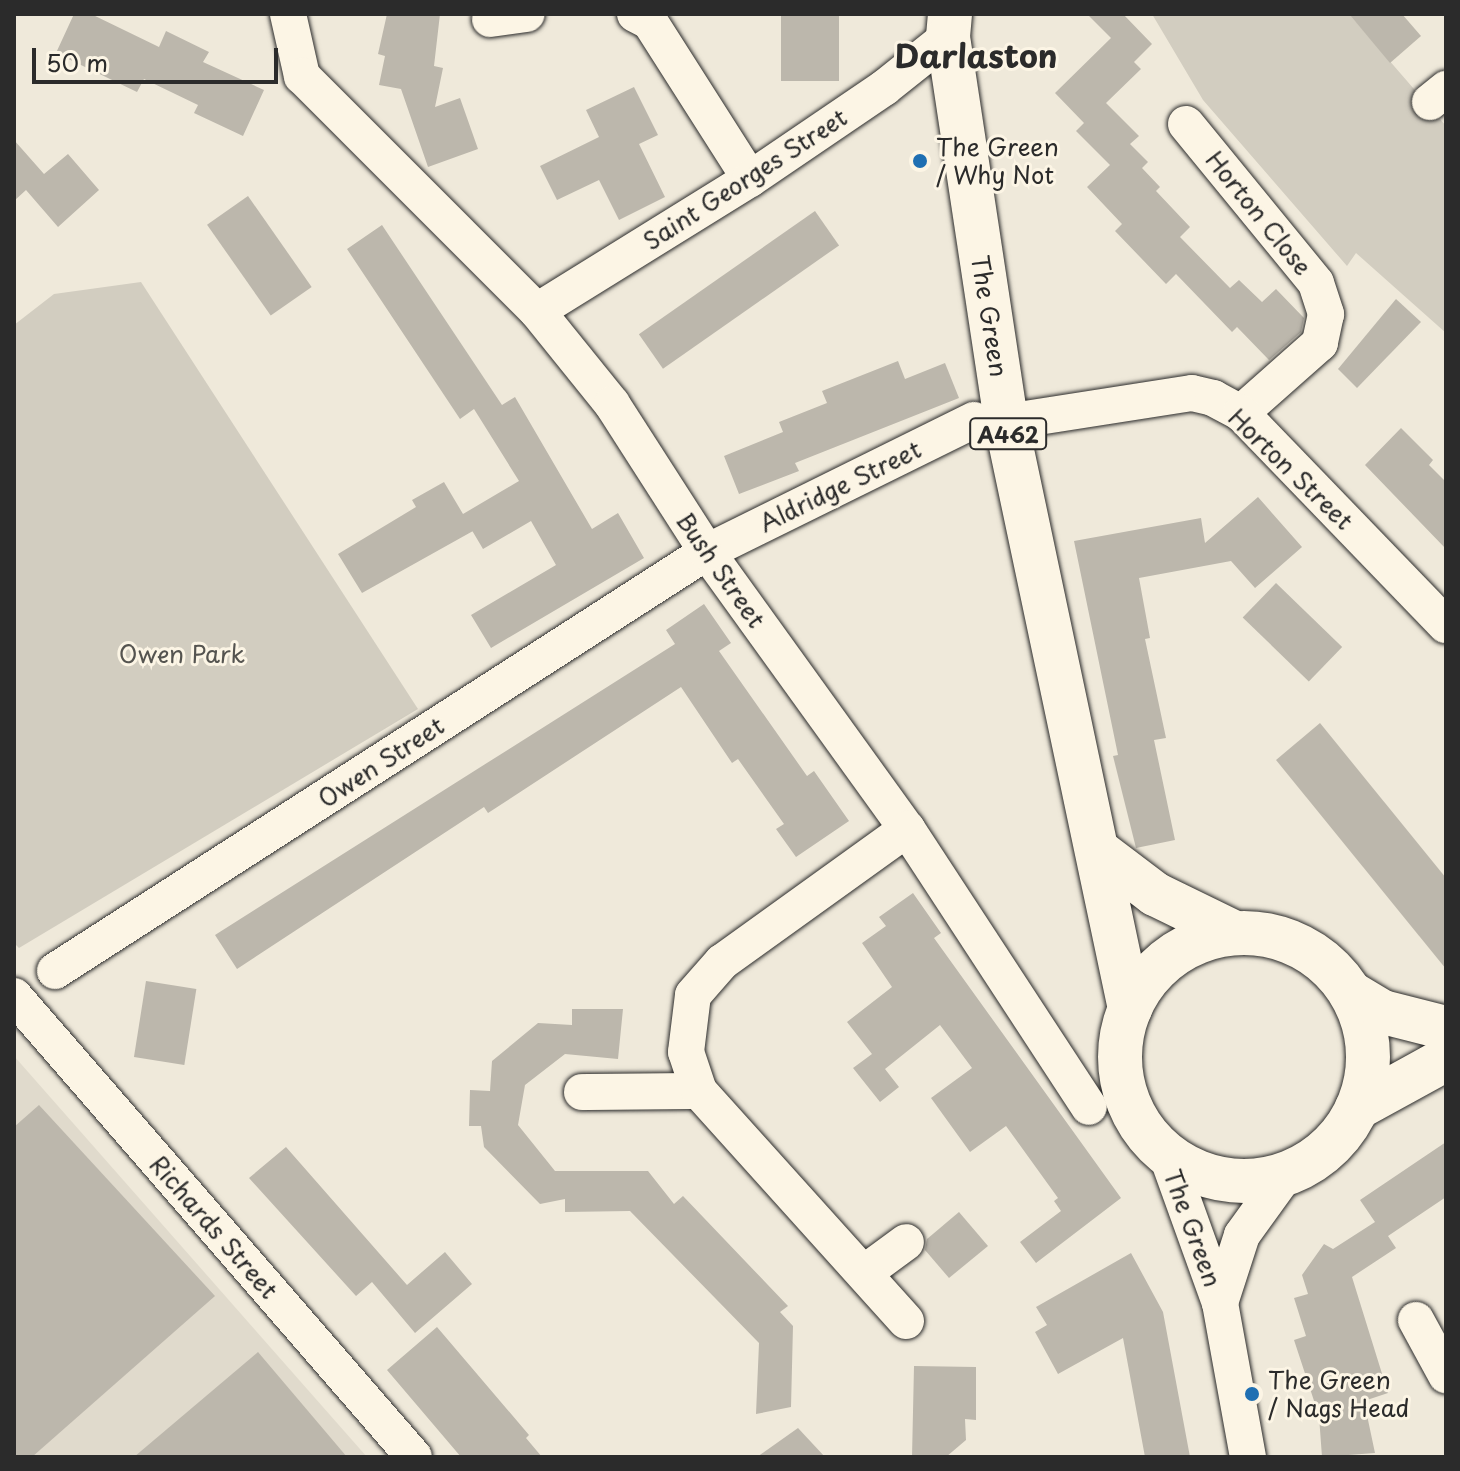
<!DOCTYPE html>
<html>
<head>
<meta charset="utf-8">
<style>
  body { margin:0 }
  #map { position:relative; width:1460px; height:1471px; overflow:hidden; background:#efe9da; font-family:"Playpen Sans",sans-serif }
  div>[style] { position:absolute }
  .built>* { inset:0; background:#e0dacc }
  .green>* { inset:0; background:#d2cdc0 }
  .building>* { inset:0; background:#bcb7ac; transform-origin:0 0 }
  .roads { filter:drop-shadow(0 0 2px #2b2b2b) drop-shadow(0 0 2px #2b2b2b) }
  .minor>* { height:36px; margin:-18px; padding:0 18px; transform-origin:18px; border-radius:18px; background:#fcf5e5 }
  .major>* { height:44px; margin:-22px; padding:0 22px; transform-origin:22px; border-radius:22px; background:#fcf5e5 }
  .major>.ring { margin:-22px; padding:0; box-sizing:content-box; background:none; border:44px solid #fcf5e5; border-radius:50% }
  .dots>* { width:22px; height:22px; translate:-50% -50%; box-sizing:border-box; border:4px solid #fcf5e5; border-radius:50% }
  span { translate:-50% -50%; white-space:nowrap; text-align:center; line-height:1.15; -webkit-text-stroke:6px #fcf5e5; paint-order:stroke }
  .shield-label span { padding:2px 6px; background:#fcf5e5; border:2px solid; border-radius:6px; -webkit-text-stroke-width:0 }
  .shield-label { font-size:22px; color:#2b2b2b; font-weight:700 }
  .poi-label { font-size:24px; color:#2b2b2b }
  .left { translate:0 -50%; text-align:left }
  .street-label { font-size:24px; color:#2b2b2b }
  .park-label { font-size:24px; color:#555450 }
  .district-label { font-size:32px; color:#2b2b2b; font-weight:700 }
  .frame { position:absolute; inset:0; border:16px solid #2b2b2b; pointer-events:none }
  .scale { position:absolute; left:32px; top:48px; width:246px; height:36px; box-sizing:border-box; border:4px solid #2b2b2b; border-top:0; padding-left:10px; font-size:24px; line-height:28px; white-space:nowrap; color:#2b2b2b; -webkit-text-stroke:6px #fcf5e5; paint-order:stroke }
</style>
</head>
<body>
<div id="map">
  <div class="built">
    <i style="clip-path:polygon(14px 1056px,367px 1457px,14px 1457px)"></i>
  </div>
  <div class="green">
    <i style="clip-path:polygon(1152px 14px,1349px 14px,1446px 126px,1446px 333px,1356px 253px,1347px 266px,1203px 100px)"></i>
    <i style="clip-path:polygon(141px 282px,418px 709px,19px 948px,14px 943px,14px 325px,54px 294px)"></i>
  </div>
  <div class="building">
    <i style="clip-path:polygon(74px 14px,91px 14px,159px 47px,166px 31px,209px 52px,203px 62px,264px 90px,243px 136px,194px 113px,198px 105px,144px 79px,137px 92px,56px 53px)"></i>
    <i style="clip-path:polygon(387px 14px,440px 14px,434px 66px,443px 68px,435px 107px,460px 98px,478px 149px,428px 167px,401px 89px,379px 85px,385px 56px,378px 54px)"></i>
    <i style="left:781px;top:14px;width:58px;height:67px"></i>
    <i style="clip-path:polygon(1087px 14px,1123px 14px,1152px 44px,1134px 62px,1141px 69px,1106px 103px,1139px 136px,1130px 144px,1148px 162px,1142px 168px,1160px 187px,1156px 191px,1190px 227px,1180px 237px,1230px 288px,1239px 280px,1262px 302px,1276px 289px,1304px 318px,1301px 332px,1269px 360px,1237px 327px,1232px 332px,1176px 274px,1166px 284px,1115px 231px,1122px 224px,1087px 187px,1110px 165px,1076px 131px,1084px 123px,1055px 93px,1111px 38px)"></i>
    <i style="clip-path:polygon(1349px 14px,1402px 14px,1421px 36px,1390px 63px)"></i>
    <i style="clip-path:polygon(634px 87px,658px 135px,639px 144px,665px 197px,619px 220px,599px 180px,557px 200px,540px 166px,599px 137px,586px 110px)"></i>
    <i style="clip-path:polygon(14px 140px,44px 174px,68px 154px,99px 190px,58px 227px,26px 190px,14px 201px)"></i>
    <i style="left:248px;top:196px;width:111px;height:50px;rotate:55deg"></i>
    <i style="left:815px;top:211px;width:42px;height:215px;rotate:55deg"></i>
    <i style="clip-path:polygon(382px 225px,502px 405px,515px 397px,592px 529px,618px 513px,644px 558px,491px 648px,471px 615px,556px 565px,531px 521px,483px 549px,467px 522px,473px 531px,362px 593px,338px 554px,416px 507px,412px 500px,444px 482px,463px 514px,519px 481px,474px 409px,460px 419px,347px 249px)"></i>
    <i style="clip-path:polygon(1396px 299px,1421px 322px,1357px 388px,1338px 369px)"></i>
    <i style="clip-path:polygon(898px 361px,905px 379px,945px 363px,959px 398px,795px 463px,799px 471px,739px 494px,724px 456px,783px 432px,779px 422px,827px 403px,822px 391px)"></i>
    <i style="clip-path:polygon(1401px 428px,1433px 460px,1429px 465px,1446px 482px,1446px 549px,1365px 465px)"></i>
    <i style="clip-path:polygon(1258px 497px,1302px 547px,1255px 588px,1231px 561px,1139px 578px,1150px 638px,1145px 639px,1166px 738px,1154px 740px,1175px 840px,1136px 848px,1113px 756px,1118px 755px,1074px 541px,1201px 518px,1205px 543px)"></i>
    <i style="left:1276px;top:583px;width:92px;height:48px;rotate:44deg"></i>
    <i style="clip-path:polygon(704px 604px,731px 643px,719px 651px,807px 776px,814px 771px,849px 821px,796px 857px,776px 829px,784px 824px,738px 759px,732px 763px,681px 687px,488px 813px,484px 807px,237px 969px,215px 935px,675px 644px,666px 630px)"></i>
    <i style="clip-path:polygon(1320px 723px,1446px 878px,1446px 969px,1276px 760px)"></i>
    <i style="clip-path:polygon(913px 893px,941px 933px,934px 938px,1121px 1198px,1036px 1263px,1020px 1242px,1061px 1211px,1054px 1201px,1058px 1198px,1006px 1126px,970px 1152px,931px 1098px,972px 1068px,940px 1025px,885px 1069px,899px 1087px,880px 1102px,853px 1068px,872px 1054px,847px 1022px,892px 987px,862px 943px,886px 926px,879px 917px)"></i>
    <i style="left:146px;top:981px;width:51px;height:77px;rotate:9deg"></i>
    <i style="clip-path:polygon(572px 1009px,623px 1009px,618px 1059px,565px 1054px,525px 1085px,518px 1125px,555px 1171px,648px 1171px,674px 1204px,683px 1196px,788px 1306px,780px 1312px,793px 1326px,791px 1407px,756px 1414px,759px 1343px,630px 1211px,565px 1212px,565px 1199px,540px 1204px,484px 1147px,481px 1126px,469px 1126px,470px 1090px,490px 1091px,492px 1061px,538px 1023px,572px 1025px)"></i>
    <i style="clip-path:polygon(39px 1105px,215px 1296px,32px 1457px,14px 1457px,14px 1127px)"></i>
    <i style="clip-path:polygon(1446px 1142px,1446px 1197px,1388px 1236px,1396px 1248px,1352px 1277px,1388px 1393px,1364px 1401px,1375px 1453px,1322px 1457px,1319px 1416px,1294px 1340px,1306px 1336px,1294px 1298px,1308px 1294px,1302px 1275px,1324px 1244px,1333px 1249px,1375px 1222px,1360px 1200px)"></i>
    <i style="clip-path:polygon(286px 1147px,407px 1285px,445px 1252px,472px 1284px,415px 1333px,372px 1282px,356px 1296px,249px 1178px)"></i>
    <i style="clip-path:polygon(959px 1212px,988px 1246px,949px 1278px,925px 1250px,927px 1239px)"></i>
    <i style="clip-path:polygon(1131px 1253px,1163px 1312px,1190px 1457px,1145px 1457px,1123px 1338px,1058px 1374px,1035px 1332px,1047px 1325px,1036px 1307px)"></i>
    <i style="clip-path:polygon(437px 1327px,529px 1435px,526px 1438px,542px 1457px,461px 1457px,387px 1370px)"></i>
    <i style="clip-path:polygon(258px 1352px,347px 1457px,134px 1457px)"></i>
    <i style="clip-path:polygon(914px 1366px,976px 1367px,976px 1420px,965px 1419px,966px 1440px,946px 1457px,912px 1457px)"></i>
    <i style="clip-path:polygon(798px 1428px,825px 1457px,757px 1457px)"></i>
  </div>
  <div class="roads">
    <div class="minor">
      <i style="left:288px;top:14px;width:64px;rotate:77.3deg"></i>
      <i style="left:302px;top:76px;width:332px;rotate:45deg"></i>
      <i style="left:537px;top:311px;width:119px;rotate:51.1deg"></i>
      <i style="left:612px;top:404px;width:176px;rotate:57.3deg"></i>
      <i style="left:707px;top:552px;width:342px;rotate:54.2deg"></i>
      <i style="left:907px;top:829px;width:332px;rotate:56.8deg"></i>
      <i style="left:635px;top:14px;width:17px;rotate:28deg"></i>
      <i style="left:650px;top:22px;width:186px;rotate:57.5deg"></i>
      <i style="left:490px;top:19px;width:37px;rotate:-8deg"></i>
      <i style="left:1430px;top:102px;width:21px;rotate:-39deg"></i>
      <i style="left:1186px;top:124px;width:205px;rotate:50.7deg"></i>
      <i style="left:1316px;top:283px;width:33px;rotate:72deg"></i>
      <i style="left:1326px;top:314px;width:30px;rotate:102deg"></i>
      <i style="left:1320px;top:343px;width:106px;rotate:138.5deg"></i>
      <i style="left:537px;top:311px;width:251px;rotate:-31.8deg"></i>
      <i style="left:750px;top:179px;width:162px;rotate:-34.2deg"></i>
      <i style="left:884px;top:88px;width:82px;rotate:-38.6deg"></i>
      <i style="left:1006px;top:422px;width:188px;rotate:-8.9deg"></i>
      <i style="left:1192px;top:393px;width:22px;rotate:13deg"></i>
      <i style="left:1213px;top:398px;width:32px;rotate:28deg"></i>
      <i style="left:1241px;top:413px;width:295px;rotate:46deg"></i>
      <i style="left:55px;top:971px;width:775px;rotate:-32.73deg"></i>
      <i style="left:707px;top:552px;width:298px;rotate:-26.3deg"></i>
      <i style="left:14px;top:996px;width:610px;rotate:49.05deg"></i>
      <i style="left:582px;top:1092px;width:117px;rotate:-0.5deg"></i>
      <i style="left:1166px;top:1153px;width:159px;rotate:70.2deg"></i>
      <i style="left:1220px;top:1303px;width:157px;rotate:79.7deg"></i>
      <i style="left:864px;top:1273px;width:52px;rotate:-36.4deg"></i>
      <i style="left:1220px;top:1303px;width:71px;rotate:-72.1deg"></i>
      <i style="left:1242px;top:1235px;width:75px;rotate:-54.2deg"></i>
      <i style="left:1416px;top:1320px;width:63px;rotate:61.4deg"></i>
      <i style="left:906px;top:1321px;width:309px;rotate:-132deg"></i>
      <i style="left:699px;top:1091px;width:41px;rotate:-108.4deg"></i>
      <i style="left:686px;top:1052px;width:57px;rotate:-83deg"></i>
      <i style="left:693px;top:995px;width:44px;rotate:-48.7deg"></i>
      <i style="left:722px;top:962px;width:228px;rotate:-35.7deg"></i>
    </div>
    <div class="major">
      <i style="left:950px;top:14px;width:23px;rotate:95deg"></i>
      <i style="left:948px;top:37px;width:389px;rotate:81.4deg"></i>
      <i style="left:1006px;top:422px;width:600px;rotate:78.07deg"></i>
      <i style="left:1097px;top:850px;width:73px;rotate:37.2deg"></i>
      <i style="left:1155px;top:894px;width:89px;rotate:26deg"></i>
      <i class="ring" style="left:1120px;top:933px;width:204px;height:204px"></i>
      <i style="left:1351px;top:993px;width:37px;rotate:31deg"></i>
      <i style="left:1383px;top:1012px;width:65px;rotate:14.3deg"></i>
      <i style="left:1357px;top:1108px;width:102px;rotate:-28.8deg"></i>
    </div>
  </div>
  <div class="dots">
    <i style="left:920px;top:161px;background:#1f6fb2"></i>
    <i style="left:1252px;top:1394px;background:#1f6fb2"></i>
  </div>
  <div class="shield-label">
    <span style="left:1008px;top:434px">A462</span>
  </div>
  <div class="poi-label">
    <span class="left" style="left:936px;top:161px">The Green<br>/ Why Not</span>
    <span class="left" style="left:1268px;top:1394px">The Green<br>/ Nags Head</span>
  </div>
  <div class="street-label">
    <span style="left:745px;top:179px;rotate:-33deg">Saint Georges Street</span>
    <span style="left:1259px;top:213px;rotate:51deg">Horton Close</span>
    <span style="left:990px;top:316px;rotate:81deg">The Green</span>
    <span style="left:1291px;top:469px;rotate:44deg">Horton Street</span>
    <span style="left:840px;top:486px;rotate:-26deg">Aldridge Street</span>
    <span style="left:721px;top:570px;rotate:55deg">Bush Street</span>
    <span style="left:381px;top:762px;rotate:-33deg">Owen Street</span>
    <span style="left:214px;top:1227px;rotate:49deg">Richards Street</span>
    <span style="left:1193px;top:1228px;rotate:70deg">The Green</span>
  </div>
  <div class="park-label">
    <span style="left:182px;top:654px">Owen Park</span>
  </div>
  <div class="district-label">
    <span style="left:976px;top:55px">Darlaston</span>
  </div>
  <div class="frame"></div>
  <div class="scale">50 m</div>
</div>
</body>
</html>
